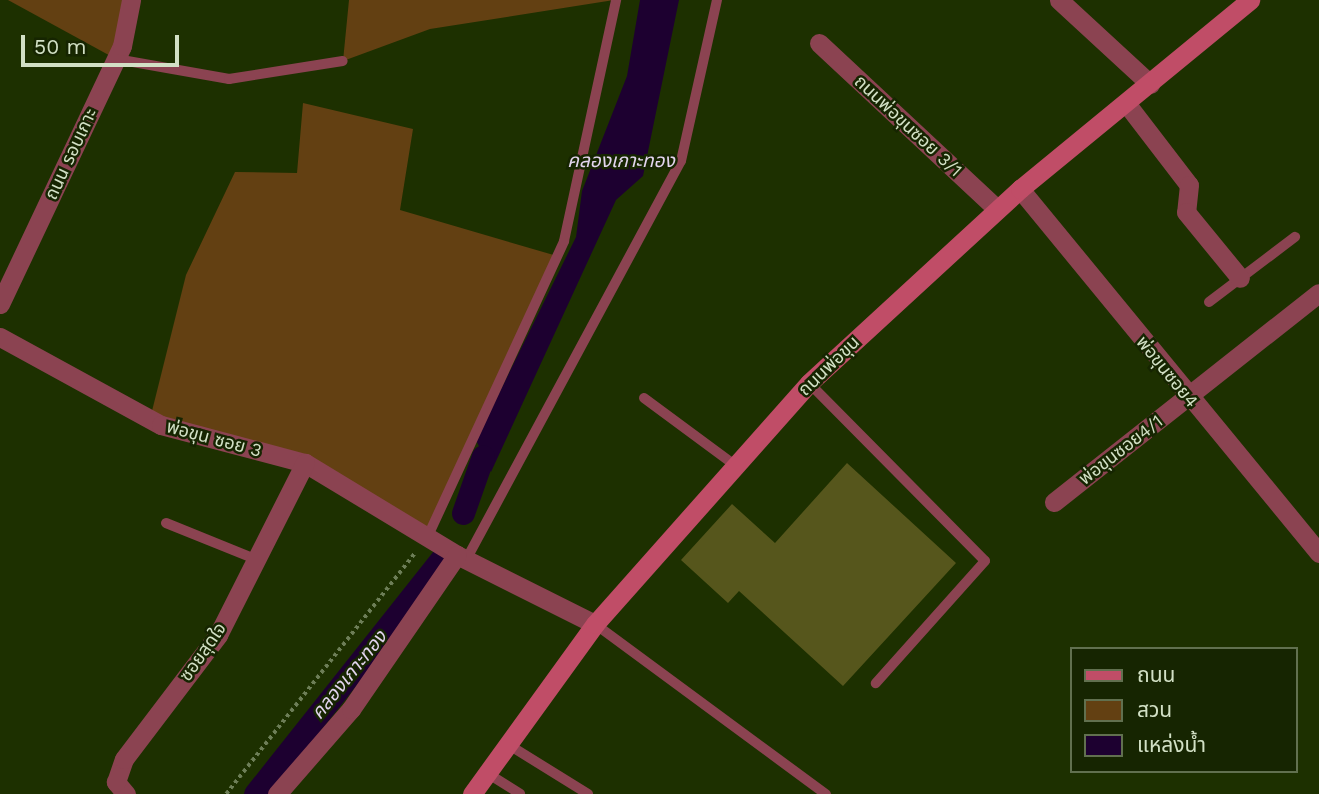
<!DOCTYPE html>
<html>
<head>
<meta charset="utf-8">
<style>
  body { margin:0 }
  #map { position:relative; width:1319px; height:794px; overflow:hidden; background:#1d3000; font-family:"Work Sans","Noto Sans Thai",sans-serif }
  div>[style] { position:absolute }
  .green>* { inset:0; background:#634012 }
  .water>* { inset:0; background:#1d0030 }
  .canal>* { height:23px; margin:-11.5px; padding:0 11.5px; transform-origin:11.5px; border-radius:11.5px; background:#1d0030 }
  .building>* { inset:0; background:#56561c }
  .path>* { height:3.5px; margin-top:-1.75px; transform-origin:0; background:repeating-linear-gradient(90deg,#6d7e57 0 3.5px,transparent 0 7px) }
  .service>* { height:10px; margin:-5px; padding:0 5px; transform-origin:5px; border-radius:5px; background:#8b4351 }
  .minor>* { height:19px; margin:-9.5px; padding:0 9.5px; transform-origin:9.5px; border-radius:9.5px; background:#8b4351 }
  .secondary>* { height:19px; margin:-9.5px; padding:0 9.5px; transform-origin:9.5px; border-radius:9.5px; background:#c04d67 }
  span { translate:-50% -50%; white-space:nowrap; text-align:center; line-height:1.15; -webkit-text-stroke:5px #162501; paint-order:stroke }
  .street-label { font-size:18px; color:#d2e0c5 }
  .water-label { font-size:19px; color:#e3d5ef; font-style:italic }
  .legend { position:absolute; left:1070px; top:647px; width:228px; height:126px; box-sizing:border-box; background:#162501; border:2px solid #61704f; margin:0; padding:9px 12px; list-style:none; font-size:21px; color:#d2e0c5 }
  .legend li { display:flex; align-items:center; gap:14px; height:35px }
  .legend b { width:35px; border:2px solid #61704f }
  .scale { position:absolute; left:21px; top:35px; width:158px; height:32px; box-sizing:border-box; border:4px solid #d2e0c5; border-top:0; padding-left:9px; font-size:21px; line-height:24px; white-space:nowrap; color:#d2e0c5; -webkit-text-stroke:5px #162501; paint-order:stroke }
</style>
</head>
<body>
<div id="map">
  <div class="green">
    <i style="clip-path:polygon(8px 0,131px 0,116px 59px)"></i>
    <i style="clip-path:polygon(349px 0,614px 0,430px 29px,343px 61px)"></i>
    <i style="clip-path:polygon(303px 103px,413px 129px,400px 210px,557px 256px,427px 536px,307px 459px,150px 419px,186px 275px,235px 172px,297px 173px)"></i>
  </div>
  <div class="water">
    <i style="clip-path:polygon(640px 0,679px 0,643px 176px,616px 200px,491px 472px,476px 440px,576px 237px,582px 191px,627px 76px)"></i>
  </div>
  <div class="canal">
    <i style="left:463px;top:513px;width:60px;rotate:-70.7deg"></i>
    <i style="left:255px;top:794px;width:303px;rotate:-51.6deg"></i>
  </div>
  <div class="building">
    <i style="clip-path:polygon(847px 463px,956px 563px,843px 686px,739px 591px,728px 603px,681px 560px,732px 504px,775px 543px)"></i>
  </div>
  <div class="path">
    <i style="left:226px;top:794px;width:306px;rotate:-51.9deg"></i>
  </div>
  <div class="service">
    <i style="left:116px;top:59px;width:115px;rotate:10deg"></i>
    <i style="left:229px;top:79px;width:115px;rotate:-9deg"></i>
    <i style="left:1209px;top:302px;width:108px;rotate:-37.1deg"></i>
    <i style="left:809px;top:383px;width:250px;rotate:45.3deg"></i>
    <i style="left:985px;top:561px;width:164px;rotate:131.8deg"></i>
    <i style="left:644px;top:398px;width:109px;rotate:36.5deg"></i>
    <i style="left:166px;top:523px;width:96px;rotate:22deg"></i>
    <i style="left:427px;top:538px;width:327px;rotate:-65.2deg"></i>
    <i style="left:564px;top:241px;width:247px;rotate:-77.8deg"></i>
    <i style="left:466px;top:560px;width:453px;rotate:-61.7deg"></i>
    <i style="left:681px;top:161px;width:165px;rotate:-77.4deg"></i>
    <i style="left:595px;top:624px;width:287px;rotate:36.4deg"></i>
    <i style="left:509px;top:745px;width:93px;rotate:31.8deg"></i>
    <i style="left:487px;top:773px;width:39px;rotate:32deg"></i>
  </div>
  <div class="minor">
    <i style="left:1059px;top:0;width:124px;rotate:42.7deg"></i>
    <i style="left:819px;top:43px;width:243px;rotate:43deg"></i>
    <i style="left:1126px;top:103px;width:103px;rotate:52.5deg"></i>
    <i style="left:1189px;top:185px;width:27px;rotate:96deg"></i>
    <i style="left:1186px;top:212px;width:85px;rotate:50.7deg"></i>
    <i style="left:1020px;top:189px;width:471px;rotate:50.6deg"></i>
    <i style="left:0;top:304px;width:285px;rotate:-64.7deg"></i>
    <i style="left:122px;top:46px;width:47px;rotate:-78.9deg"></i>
    <i style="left:0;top:337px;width:183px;rotate:28.7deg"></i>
    <i style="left:161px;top:425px;width:149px;rotate:14.8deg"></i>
    <i style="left:305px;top:463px;width:178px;rotate:31.2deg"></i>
    <i style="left:457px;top:555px;width:154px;rotate:26.6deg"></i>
    <i style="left:1054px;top:502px;width:337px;rotate:-38.3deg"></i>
    <i style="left:126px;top:794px;width:16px;rotate:-130deg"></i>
    <i style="left:116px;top:782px;width:24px;rotate:-71deg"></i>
    <i style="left:124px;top:759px;width:156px;rotate:-52.8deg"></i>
    <i style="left:218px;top:635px;width:193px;rotate:-63.2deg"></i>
    <i style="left:277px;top:794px;width:113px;rotate:-49deg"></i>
    <i style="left:351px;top:709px;width:187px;rotate:-55.5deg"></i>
  </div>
  <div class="secondary">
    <i style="left:472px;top:794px;width:210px;rotate:-54.1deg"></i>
    <i style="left:595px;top:624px;width:322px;rotate:-48.4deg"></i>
    <i style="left:809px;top:383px;width:287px;rotate:-42.6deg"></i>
    <i style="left:1020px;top:189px;width:298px;rotate:-39.4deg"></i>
  </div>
  <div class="street-label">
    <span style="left:908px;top:126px;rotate:43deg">ถนนพ่อขุนซอย 3/1</span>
    <span style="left:71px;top:154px;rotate:-65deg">ถนน รอบเกาะ</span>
    <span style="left:829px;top:366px;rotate:-44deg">ถนนพ่อขุน</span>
    <span style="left:1167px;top:372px;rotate:51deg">พ่อขุนซอย4</span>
    <span style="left:214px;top:439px;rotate:15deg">พ่อขุน ซอย 3</span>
    <span style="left:1121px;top:450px;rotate:-38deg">พ่อขุนซอย4/1</span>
    <span style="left:203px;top:652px;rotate:-55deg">ซอยสุดใจ</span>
  </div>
  <div class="water-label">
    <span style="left:621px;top:161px">คลองเกาะทอง</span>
    <span style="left:349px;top:675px;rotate:-51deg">คลองเกาะทอง</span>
  </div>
  <ul class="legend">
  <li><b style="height:9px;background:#c04d67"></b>ถนน</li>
  <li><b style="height:19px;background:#634012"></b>สวน</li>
  <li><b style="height:19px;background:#1d0030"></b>แหล่งน้ำ</li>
  </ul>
  <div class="scale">50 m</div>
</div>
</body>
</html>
